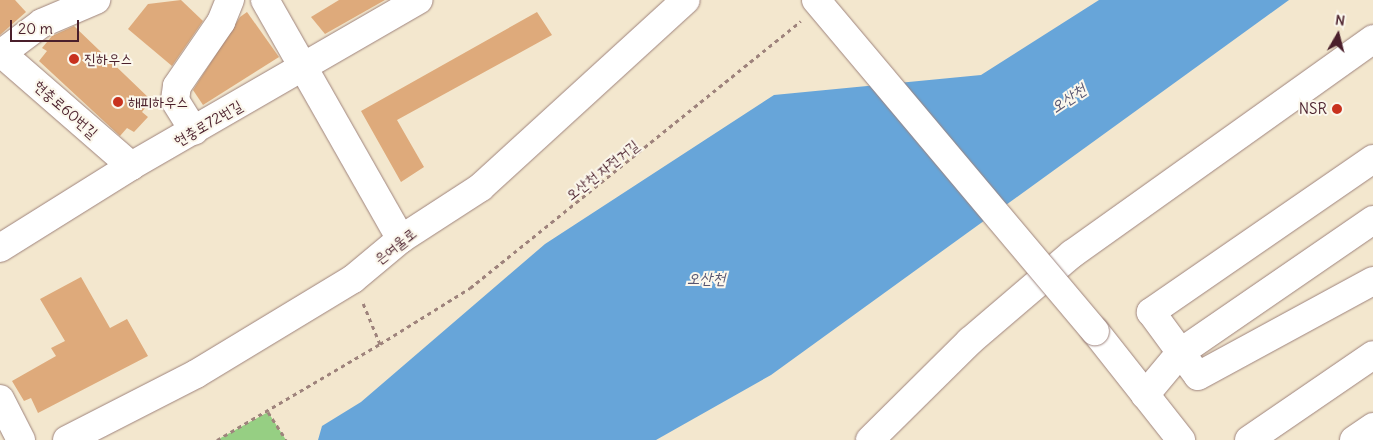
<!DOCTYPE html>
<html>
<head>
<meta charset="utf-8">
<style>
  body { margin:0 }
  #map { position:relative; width:1373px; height:440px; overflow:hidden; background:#f3e7ce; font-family:Delius,"Poor Story",sans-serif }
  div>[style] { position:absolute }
  .green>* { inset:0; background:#96cf83 }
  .water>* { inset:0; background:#67a5d9 }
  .building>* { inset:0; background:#deaa7b }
  .path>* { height:3px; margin-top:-1.5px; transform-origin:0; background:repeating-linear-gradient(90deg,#9e837c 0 4px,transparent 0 8px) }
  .roads { filter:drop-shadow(0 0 1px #9e837c) drop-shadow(0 0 1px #9e837c) }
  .minor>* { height:28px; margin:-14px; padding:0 14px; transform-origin:14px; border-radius:14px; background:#fff }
  .bridges { filter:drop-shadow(0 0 1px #9e837c) drop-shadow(0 0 1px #9e837c) }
  .minor-bridge>* { height:28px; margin:-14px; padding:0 14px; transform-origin:14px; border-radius:14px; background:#fff }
  .dots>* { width:14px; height:14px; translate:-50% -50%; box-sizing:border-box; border:2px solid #fbf7ec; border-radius:50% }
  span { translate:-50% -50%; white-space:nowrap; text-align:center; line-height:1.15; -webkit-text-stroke:4px #fbf7ec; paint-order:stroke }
  .poi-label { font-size:15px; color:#4a1f2b }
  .left { translate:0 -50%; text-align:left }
  .right { translate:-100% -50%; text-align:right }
  .street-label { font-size:15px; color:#4a1f2b }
  .water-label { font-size:16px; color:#565571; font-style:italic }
  .north { position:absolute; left:1313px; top:10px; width:50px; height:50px; -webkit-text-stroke:4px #fbf7ec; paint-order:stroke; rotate:8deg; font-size:14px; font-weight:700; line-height:20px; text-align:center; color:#4a1f2b }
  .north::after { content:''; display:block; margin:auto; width:18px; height:22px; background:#4a1f2b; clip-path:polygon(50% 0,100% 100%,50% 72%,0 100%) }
  .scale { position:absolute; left:10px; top:20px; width:69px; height:22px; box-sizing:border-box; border:2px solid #4a1f2b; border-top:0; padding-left:6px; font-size:15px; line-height:18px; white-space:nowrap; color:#4a1f2b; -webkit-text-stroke:4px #fbf7ec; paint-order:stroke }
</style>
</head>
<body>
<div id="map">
  <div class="green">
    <i style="clip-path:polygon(268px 412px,286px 440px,217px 440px)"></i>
  </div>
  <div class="water">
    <i style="clip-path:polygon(1099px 0,1289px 0,771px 375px,656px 440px,318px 440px,322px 426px,361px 402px,545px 244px,774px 95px,981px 75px)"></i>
  </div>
  <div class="building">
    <i style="clip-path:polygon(0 0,15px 0,26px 12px,0 35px)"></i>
    <i style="clip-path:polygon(181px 0,203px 21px,172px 66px,128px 29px,148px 4px)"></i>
    <i style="clip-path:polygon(339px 0,385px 0,325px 34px,311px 17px)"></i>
    <i style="clip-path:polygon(247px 12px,279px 57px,203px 105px,193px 90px,240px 17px)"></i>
    <i style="clip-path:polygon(537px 12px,552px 35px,397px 120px,424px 167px,401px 182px,361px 111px)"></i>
    <i style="clip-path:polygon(74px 26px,151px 100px,142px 112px,148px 117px,134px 132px,127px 128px,120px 136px,39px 61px,47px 51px,42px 48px,52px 36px)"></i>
    <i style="clip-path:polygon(81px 277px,110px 328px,127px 319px,148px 356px,38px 413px,31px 398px,24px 401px,12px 381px,56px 356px,51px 348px,65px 341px,40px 299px)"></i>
  </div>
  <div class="path">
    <i style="left:380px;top:344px;width:106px;rotate:-31.9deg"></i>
    <i style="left:470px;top:288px;width:425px;rotate:-38.9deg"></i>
    <i style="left:268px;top:412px;width:33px;rotate:57deg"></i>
    <i style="left:217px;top:440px;width:189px;rotate:-30.5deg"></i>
    <i style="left:380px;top:344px;width:44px;rotate:-112.5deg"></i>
  </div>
  <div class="roads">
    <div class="minor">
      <i style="left:265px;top:0;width:275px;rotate:60.4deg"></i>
      <i style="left:0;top:52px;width:174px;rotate:41deg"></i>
      <i style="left:2px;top:53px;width:50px;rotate:-36.9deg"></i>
      <i style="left:42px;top:23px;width:59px;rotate:-23.1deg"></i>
      <i style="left:194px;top:131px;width:36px;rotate:-122deg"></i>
      <i style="left:175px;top:100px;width:14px;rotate:-82deg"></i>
      <i style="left:177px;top:86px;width:78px;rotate:-55.5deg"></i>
      <i style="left:221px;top:22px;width:24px;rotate:-68deg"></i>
      <i style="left:1373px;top:159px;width:270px;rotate:145.4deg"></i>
      <i style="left:1151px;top:312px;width:79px;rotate:53.7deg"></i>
      <i style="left:1198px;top:376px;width:199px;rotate:-28.5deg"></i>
      <i style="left:0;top:248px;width:155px;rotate:-32deg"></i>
      <i style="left:131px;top:166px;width:332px;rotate:-30deg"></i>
      <i style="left:1095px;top:331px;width:139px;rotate:51.7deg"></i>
      <i style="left:1145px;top:395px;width:56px;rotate:-50.1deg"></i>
      <i style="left:1181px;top:352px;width:233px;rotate:-34.5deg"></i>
      <i style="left:0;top:399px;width:46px;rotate:62.9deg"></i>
      <i style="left:67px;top:440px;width:145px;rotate:-27.1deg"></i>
      <i style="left:196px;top:374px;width:184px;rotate:-31.2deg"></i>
      <i style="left:353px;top:279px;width:62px;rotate:-39.8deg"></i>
      <i style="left:401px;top:239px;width:95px;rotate:-33deg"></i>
      <i style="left:481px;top:187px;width:277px;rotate:-42.4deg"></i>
      <i style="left:870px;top:440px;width:141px;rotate:-44.7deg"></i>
      <i style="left:970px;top:341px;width:134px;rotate:-40.5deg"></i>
      <i style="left:1072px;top:254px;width:370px;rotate:-35.5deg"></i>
      <i style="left:1249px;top:440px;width:150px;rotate:-34.4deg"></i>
      <i style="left:1354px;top:440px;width:23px;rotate:-34deg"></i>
    </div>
  </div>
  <div class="bridges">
    <div class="minor-bridge">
      <i style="left:816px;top:0;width:433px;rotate:49.9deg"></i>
    </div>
  </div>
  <div class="dots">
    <i style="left:74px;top:59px;background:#c8321e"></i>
    <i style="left:118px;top:102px;background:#c8321e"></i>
    <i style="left:1337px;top:109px;background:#c8321e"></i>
  </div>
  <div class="poi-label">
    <span class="left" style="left:84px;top:59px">진하우스</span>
    <span class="left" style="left:128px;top:102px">해피하우스</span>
    <span class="right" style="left:1327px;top:109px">NSR</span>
  </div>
  <div class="street-label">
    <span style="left:66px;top:109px;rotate:41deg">현충로60번길</span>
    <span style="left:208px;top:123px;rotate:-30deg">현충로72번길</span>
    <span style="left:602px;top:170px;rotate:-38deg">오산천 자전거길</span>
    <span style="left:395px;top:246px;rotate:-38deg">은여울로</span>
  </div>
  <div class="water-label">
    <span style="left:1068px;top:98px;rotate:-34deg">오산천</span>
    <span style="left:706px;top:278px">오산천</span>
  </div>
  <div class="north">N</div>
  <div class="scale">20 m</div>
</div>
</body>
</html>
